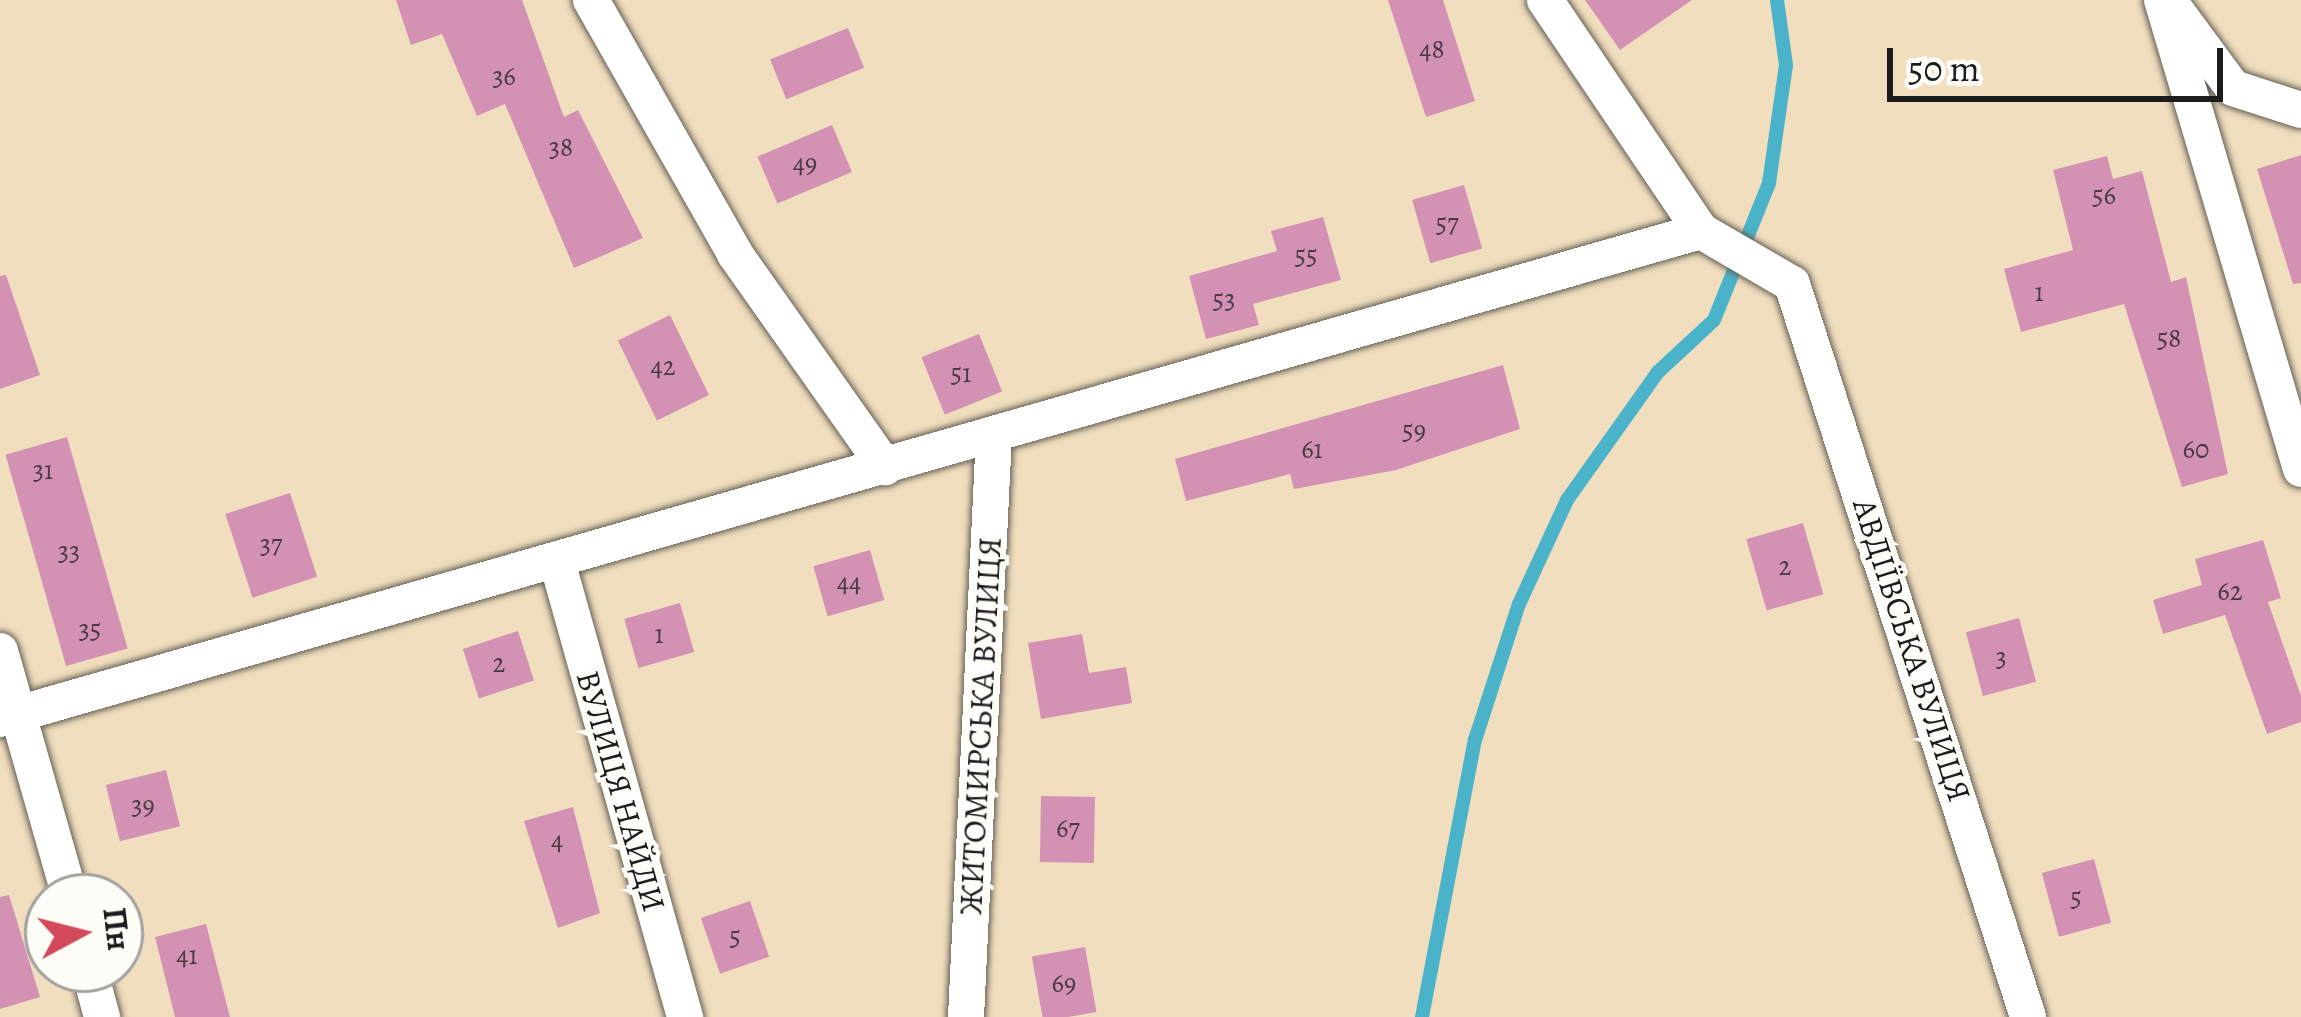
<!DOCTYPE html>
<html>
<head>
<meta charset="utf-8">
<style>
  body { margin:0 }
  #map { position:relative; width:2301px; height:1017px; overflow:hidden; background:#f0debe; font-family:Alegreya,serif }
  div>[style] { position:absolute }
  .stream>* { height:14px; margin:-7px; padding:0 7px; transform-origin:7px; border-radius:7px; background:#4ab3c9 }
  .building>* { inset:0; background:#d392b4; transform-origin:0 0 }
  .roads { filter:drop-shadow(0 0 3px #666055) drop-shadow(0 0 3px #666055) }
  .street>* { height:36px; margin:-18px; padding:0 18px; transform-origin:18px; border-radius:18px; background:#fff }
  span { translate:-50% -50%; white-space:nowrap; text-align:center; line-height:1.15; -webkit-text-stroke:9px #fdfcf7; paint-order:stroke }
  .number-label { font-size:27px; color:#4a3a42 }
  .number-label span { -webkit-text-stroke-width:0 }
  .street-label { font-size:33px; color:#1c1c1c }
  .north { position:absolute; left:24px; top:873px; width:120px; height:120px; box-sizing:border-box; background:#fdfcf7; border:3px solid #a3a29f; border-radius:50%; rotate:83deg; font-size:33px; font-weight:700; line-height:48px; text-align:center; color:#1c1c1c }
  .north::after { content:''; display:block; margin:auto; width:42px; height:54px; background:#d1495b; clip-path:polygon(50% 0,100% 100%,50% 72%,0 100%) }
  .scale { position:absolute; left:1887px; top:48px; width:336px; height:54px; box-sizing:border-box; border:6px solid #1c1c1c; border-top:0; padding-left:15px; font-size:36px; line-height:42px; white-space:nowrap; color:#1c1c1c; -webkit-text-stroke:9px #fdfcf7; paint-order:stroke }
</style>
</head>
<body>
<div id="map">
  <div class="stream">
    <i style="left:1422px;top:1017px;width:282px;rotate:-79.2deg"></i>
    <i style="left:1475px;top:740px;width:143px;rotate:-72.1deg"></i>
    <i style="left:1519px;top:604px;width:115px;rotate:-65.2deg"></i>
    <i style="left:1567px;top:500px;width:157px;rotate:-54.6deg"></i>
    <i style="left:1658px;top:372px;width:76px;rotate:-42.9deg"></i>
    <i style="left:1714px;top:320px;width:148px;rotate:-68.1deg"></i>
    <i style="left:1769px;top:183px;width:119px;rotate:-81.8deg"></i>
    <i style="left:1786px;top:65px;width:66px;rotate:-97.9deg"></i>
  </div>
  <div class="building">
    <i style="clip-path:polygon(396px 0,522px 0,564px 117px,578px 110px,643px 238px,574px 268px,505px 104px,477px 116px,442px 34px,411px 45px)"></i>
    <i style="clip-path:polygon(1388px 0,1443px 0,1475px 101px,1426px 117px)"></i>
    <i style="clip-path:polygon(1585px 0,1692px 0,1620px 50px)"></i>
    <i style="left:848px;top:28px;width:43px;height:84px;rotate:68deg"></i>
    <i style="left:832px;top:125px;width:51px;height:81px;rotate:67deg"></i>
    <i style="clip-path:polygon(2301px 155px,2301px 283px,2293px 284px,2257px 169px)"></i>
    <i style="clip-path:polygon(2107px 156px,2113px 179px,2142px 171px,2171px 282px,2186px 277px,2228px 474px,2182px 487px,2124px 304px,2021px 332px,2004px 269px,2073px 250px,2053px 170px)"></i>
    <i style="left:1464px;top:185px;width:66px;height:54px;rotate:74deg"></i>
    <i style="clip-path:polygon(1323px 217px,1341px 280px,1253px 304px,1259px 325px,1206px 339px,1189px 276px,1277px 251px,1271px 231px)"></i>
    <i style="clip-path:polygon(6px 275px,40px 375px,0 389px,0 276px)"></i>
    <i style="left:670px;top:315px;width:89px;height:58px;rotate:64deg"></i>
    <i style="left:979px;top:334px;width:62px;height:62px;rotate:68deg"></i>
    <i style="clip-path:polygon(1503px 365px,1520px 429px,1396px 470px,1294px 489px,1290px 474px,1186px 501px,1175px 459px)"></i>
    <i style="left:67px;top:437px;width:220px;height:64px;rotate:74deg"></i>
    <i style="left:290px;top:493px;width:88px;height:68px;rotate:72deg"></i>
    <i style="left:1803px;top:523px;width:74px;height:59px;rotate:74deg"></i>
    <i style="clip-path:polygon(2263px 540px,2281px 598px,2268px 602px,2301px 696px,2301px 722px,2267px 734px,2225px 615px,2163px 634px,2153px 600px,2202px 585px,2195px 559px)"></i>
    <i style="left:870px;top:550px;width:52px;height:59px;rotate:74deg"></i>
    <i style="left:680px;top:603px;width:51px;height:58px;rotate:74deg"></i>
    <i style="left:2019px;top:618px;width:66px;height:55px;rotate:75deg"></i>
    <i style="left:518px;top:631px;width:52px;height:58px;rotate:72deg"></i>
    <i style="clip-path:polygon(1082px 634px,1089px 673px,1126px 667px,1132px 703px,1041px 719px,1028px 643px)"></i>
    <i style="left:166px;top:770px;width:58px;height:62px;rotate:76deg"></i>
    <i style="left:1041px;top:796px;width:54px;height:66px;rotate:1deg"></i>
    <i style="clip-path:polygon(573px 807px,600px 913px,558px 928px,524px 821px)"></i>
    <i style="left:2094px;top:859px;width:66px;height:54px;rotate:75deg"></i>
    <i style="clip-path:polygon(9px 895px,40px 997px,0 1009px,0 897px)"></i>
    <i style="left:750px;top:901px;width:59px;height:52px;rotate:71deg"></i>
    <i style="clip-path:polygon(206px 924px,230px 1017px,175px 1017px,155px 937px)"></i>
    <i style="left:1085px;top:947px;width:66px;height:54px;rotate:80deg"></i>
  </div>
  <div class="roads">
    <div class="street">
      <i style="left:591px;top:0;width:292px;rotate:60.4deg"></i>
      <i style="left:735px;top:254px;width:261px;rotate:54.8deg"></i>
      <i style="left:1545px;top:0;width:279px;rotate:56deg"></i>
      <i style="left:2162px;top:0;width:489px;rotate:73.5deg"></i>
      <i style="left:2174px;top:8px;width:99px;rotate:53.6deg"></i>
      <i style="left:2233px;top:88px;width:71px;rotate:17.9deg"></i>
      <i style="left:558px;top:565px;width:470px;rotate:74.3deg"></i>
      <i style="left:0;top:651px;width:256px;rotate:74.1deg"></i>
      <i style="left:0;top:719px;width:1770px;rotate:-16.01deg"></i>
      <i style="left:1701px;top:231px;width:105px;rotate:30.2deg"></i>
      <i style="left:1792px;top:284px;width:770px;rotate:72.15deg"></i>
      <i style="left:89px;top:969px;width:50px;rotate:74.8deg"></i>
      <i style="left:966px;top:1017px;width:583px;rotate:-87.25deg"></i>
    </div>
  </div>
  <div class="number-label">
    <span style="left:1432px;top:50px">48</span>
    <span style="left:504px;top:77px">36</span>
    <span style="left:561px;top:148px">38</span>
    <span style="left:805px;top:164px">49</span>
    <span style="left:2104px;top:196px">56</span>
    <span style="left:1447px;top:224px">57</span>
    <span style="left:1306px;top:256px">55</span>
    <span style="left:2039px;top:293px">1</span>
    <span style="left:1224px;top:300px">53</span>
    <span style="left:2169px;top:339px">58</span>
    <span style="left:663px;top:367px">42</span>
    <span style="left:961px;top:374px">51</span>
    <span style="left:1414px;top:431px">59</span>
    <span style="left:1312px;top:450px">61</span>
    <span style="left:2196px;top:450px">60</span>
    <span style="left:43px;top:471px">31</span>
    <span style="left:271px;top:545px">37</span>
    <span style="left:69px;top:552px">33</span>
    <span style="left:1785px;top:567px">2</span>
    <span style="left:849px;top:583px">44</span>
    <span style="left:2230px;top:592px">62</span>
    <span style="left:90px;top:630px">35</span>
    <span style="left:659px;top:635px">1</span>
    <span style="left:2001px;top:658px">3</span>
    <span style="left:499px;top:664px">2</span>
    <span style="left:143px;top:806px">39</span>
    <span style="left:1068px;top:829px">67</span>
    <span style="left:557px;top:841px">4</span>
    <span style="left:2076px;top:898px">5</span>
    <span style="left:735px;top:937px">5</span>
    <span style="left:187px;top:956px">41</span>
    <span style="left:1064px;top:984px">69</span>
  </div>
  <div class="street-label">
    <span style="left:1912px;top:650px;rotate:72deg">АВДІЇВСЬКА ВУЛИЦЯ</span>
    <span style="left:980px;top:726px;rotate:-87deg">ЖИТОМИРСЬКА ВУЛИЦЯ</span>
    <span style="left:621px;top:791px;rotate:74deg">ВУЛИЦЯ НАЙДИ</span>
  </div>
  <div class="north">Пн</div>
  <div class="scale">50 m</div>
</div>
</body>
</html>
